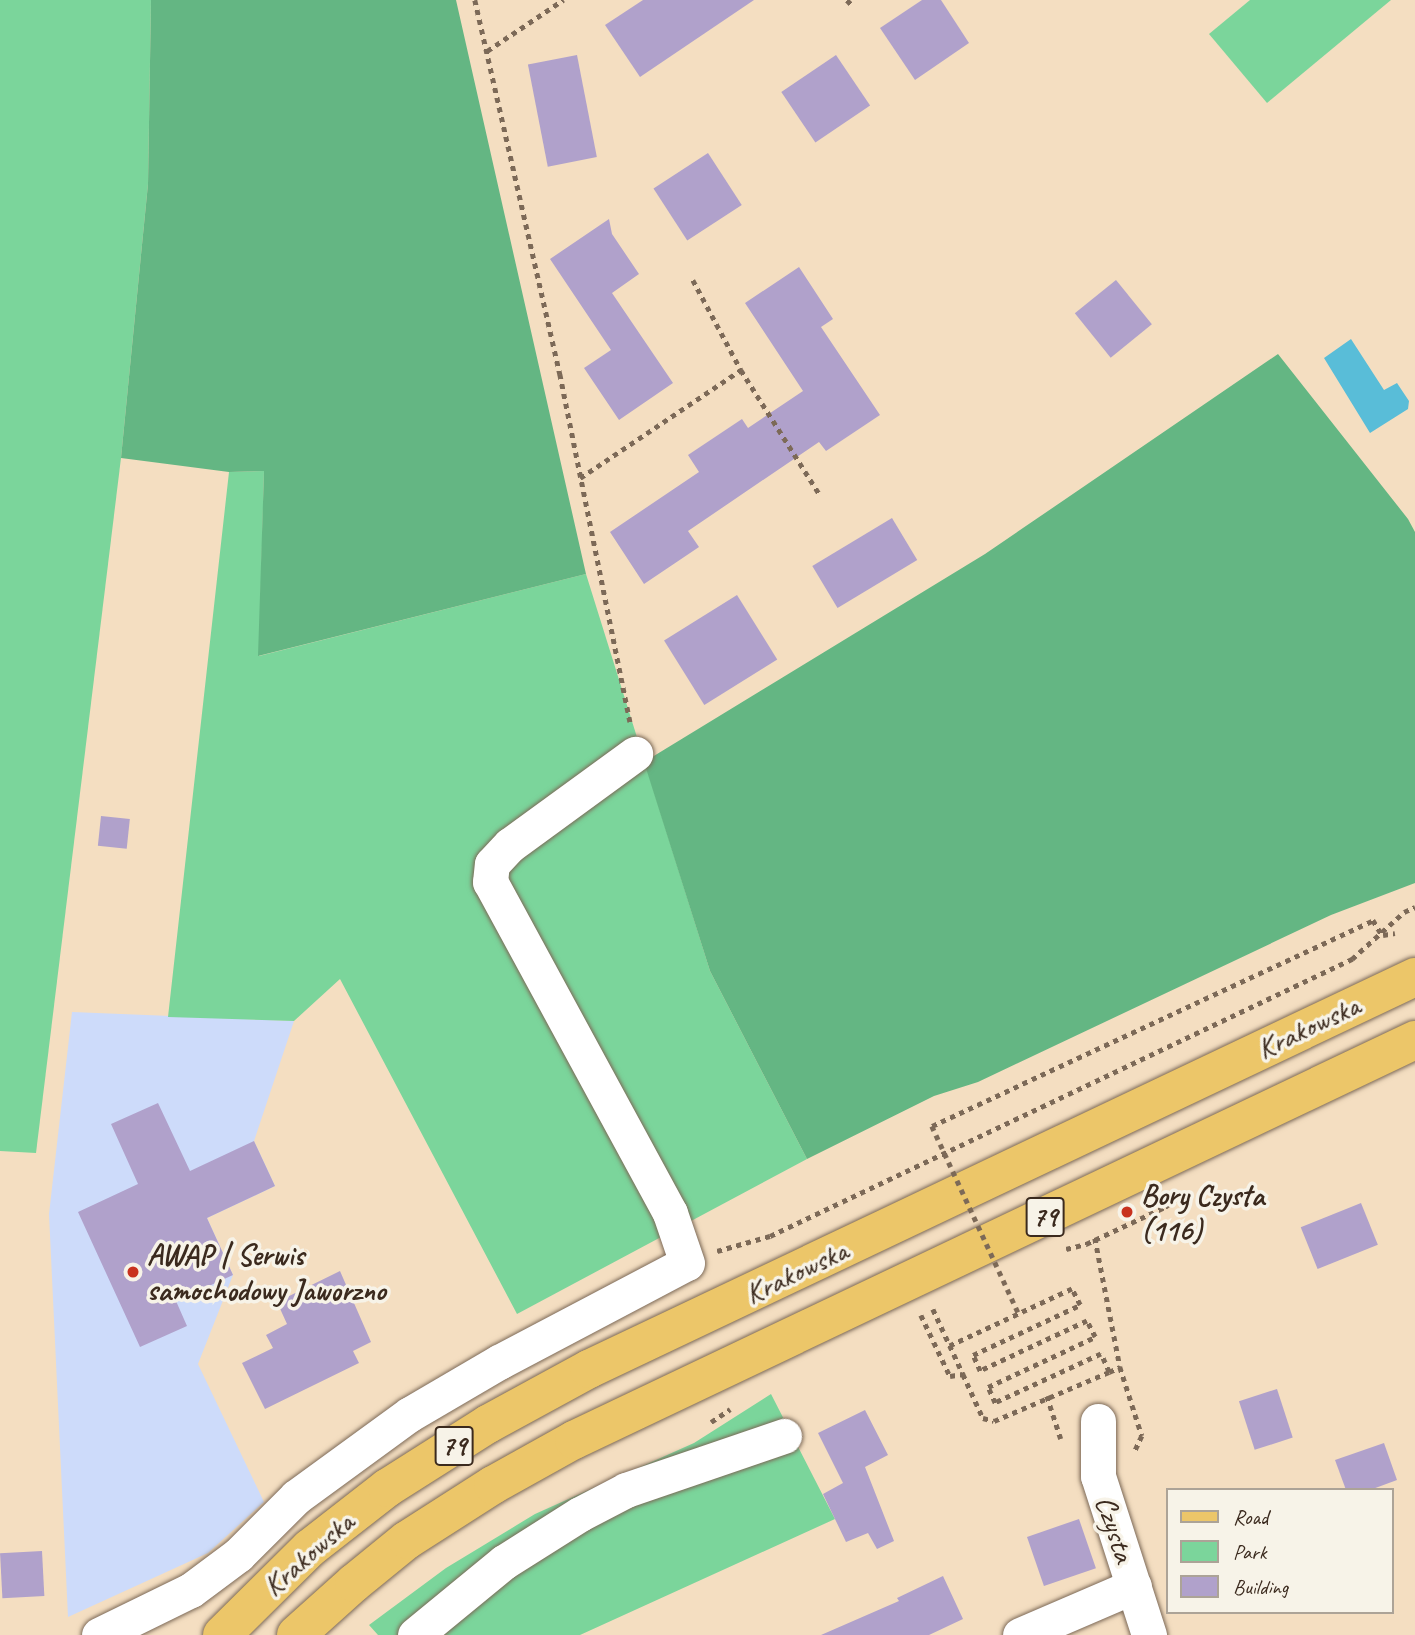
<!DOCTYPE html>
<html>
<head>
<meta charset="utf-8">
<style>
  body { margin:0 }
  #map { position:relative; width:1415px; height:1635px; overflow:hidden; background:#f4dec1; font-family:Caveat,sans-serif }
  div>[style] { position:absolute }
  .built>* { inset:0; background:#cddbfa }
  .green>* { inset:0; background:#7bd59b }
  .forest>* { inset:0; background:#64b683 }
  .water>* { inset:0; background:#59bdd8 }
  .building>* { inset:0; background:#b0a1cb; transform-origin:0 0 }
  .path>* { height:4.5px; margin-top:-2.25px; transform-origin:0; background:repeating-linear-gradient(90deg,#7c6957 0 5px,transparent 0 10px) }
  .roads { filter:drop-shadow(0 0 2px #7c6957) drop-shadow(0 0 2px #7c6957) }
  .minor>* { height:35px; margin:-17.5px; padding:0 17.5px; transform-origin:17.5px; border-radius:17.5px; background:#fff }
  .major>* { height:38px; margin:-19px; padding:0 19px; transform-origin:19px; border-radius:19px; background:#ecc669 }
  .path-bridge>* { height:4.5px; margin-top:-2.25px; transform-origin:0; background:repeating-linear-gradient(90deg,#7c6957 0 5px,transparent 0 10px) }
  .dots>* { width:19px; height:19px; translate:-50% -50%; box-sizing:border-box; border:4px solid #f7f3e8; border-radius:50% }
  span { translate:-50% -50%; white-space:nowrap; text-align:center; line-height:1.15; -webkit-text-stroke:7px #f7f3e8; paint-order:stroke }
  .shield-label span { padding:2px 5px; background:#f7f3e8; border:2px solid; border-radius:5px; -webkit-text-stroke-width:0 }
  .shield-label { font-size:28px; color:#3b2a1e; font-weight:700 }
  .street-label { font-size:30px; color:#3b2a1e }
  .poi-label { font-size:30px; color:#3b2a1e; font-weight:700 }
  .left { translate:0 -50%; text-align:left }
  .legend { position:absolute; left:1166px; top:1488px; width:228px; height:126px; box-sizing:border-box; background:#f7f3e8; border:2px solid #aca397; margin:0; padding:9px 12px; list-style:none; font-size:21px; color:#3b2a1e }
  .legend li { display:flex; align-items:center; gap:14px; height:35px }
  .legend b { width:35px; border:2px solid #aca397 }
</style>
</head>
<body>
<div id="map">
  <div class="built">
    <i style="clip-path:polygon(72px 1012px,294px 1021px,254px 1141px,275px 1186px,207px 1218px,233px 1275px,198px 1364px,264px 1502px,208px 1553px,68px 1617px,49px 1214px)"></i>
  </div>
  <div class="green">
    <i style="clip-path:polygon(0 0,151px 0,148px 184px,121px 458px,36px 1153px,0 1151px)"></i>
    <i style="clip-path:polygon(1250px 0,1391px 0,1267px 103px,1209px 34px)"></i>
    <i style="clip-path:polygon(264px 471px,259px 656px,586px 574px,710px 971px,807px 1159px,517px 1314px,340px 979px,294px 1021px,168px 1017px,229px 472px)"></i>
    <i style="clip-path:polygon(771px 1394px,835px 1519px,580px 1635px,378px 1635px,369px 1625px,446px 1568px,535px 1514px,694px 1443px)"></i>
  </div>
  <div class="forest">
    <i style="clip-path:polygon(151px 0,456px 0,586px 574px,258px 656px,264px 471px,229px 472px,121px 458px,148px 184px)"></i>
    <i style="clip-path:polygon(1278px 354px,1408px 519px,1415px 532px,1415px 883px,1331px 915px,978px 1082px,934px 1096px,807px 1159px,710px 971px,644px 762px,985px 554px)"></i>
  </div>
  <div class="water">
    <i style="clip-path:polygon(1351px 339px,1384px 390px,1397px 383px,1409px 401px,1408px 409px,1370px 433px,1324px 358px)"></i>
  </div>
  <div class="building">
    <i style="clip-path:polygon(643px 0,754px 0,640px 77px,605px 25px)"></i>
    <i style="clip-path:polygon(922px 0,941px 0,969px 43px,915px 80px,880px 28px)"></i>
    <i style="left:577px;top:55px;width:104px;height:50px;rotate:79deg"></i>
    <i style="left:836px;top:55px;width:61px;height:66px;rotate:56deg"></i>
    <i style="left:708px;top:153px;width:62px;height:65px;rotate:57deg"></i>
    <i style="clip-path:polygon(609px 219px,612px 234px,639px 274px,612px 293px,673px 383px,619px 420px,584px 368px,611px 350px,550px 259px)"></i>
    <i style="clip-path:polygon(799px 267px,833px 319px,821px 327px,880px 415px,826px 451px,819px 442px,688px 531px,699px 547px,644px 584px,610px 532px,699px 472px,688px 455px,742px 419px,748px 428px,803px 391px,745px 303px)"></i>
    <i style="left:1116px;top:280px;width:57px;height:53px;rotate:51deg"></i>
    <i style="left:892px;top:518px;width:49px;height:93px;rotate:59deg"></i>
    <i style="left:737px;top:595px;width:76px;height:86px;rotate:58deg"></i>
    <i style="left:101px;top:816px;width:29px;height:30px;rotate:6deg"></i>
    <i style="clip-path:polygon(158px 1103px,190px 1171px,254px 1141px,275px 1186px,207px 1218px,233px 1275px,176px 1301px,187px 1326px,140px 1347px,78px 1212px,138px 1184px,111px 1124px)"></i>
    <i style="left:1361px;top:1203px;width:45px;height:65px;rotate:68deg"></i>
    <i style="clip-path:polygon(340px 1271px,371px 1342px,353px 1351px,359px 1363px,265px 1409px,242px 1363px,273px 1348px,266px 1335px,287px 1324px,277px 1302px)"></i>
    <i style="left:1277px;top:1389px;width:51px;height:40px;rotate:72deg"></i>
    <i style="clip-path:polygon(865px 1410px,888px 1455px,865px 1467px,894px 1541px,877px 1549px,868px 1533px,846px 1542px,823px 1494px,843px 1483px,818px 1433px)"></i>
    <i style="clip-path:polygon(1384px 1443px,1397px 1480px,1370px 1490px,1346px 1490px,1335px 1460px)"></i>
    <i style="left:1079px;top:1519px;width:52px;height:55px;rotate:71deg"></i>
    <i style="left:42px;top:1551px;width:45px;height:42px;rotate:87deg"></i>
    <i style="clip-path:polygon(943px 1576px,963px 1619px,929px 1635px,821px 1635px,899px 1601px,897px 1598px)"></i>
  </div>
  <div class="path">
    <i style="left:475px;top:0;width:384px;rotate:77.2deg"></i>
    <i style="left:560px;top:374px;width:355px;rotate:78.6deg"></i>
    <i style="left:847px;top:0;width:7px;rotate:45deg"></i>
    <i style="left:487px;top:51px;width:92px;rotate:-33.9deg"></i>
    <i style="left:693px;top:280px;width:102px;rotate:61.9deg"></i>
    <i style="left:580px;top:478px;width:194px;rotate:-33.9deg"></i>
    <i style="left:741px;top:370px;width:148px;rotate:57.7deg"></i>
    <i style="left:1383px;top:935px;width:12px;rotate:-9deg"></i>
    <i style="left:932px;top:1126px;width:487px;rotate:-25deg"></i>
    <i style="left:1373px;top:920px;width:17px;rotate:59deg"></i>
    <i style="left:1095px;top:1238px;width:131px;rotate:79deg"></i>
    <i style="left:1066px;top:1249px;width:21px;rotate:-14deg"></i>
    <i style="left:1086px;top:1244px;width:87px;rotate:-25.1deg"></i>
    <i style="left:1165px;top:1207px;width:24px;rotate:-36deg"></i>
    <i style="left:717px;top:1251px;width:55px;rotate:-15.8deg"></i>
    <i style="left:770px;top:1236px;width:645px;rotate:-25.45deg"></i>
    <i style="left:1352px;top:959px;width:70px;rotate:-42.1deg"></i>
    <i style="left:1404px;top:912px;width:12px;rotate:-24deg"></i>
    <i style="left:933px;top:1309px;width:72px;rotate:65.2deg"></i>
    <i style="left:921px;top:1315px;width:68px;rotate:64.6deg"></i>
    <i style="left:950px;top:1376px;width:13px;rotate:-9deg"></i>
    <i style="left:963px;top:1374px;width:48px;rotate:65.6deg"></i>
    <i style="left:983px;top:1418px;width:11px;rotate:15deg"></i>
    <i style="left:994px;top:1421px;width:125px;rotate:-23.1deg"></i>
    <i style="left:1109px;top:1372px;width:20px;rotate:-114deg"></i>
    <i style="left:1101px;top:1354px;width:117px;rotate:155.2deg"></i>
    <i style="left:995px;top:1403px;width:17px;rotate:-114deg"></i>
    <i style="left:988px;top:1387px;width:118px;rotate:-25deg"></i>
    <i style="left:1095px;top:1337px;width:18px;rotate:-117deg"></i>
    <i style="left:1087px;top:1321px;width:118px;rotate:155deg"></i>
    <i style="left:980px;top:1371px;width:17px;rotate:-114deg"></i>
    <i style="left:973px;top:1355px;width:118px;rotate:-25deg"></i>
    <i style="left:1080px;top:1305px;width:18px;rotate:-117deg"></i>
    <i style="left:1072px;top:1289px;width:135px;rotate:155deg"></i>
    <i style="left:1109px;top:1372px;width:12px;rotate:-24deg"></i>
    <i style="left:1120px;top:1367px;width:72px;rotate:72.3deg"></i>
    <i style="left:1142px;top:1436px;width:17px;rotate:115deg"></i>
    <i style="left:1047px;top:1396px;width:45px;rotate:72deg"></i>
    <i style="left:711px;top:1422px;width:23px;rotate:-34deg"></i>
  </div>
  <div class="roads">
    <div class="minor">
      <i style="left:1098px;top:1421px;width:55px;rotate:90deg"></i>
      <i style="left:1098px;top:1476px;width:167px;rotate:72.2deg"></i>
      <i style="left:99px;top:1635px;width:102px;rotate:-26.1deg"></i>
      <i style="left:191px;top:1590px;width:59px;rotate:-36.7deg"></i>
      <i style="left:238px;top:1555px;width:82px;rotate:-45deg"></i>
      <i style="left:296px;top:1497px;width:141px;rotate:-36.1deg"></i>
      <i style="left:410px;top:1414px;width:103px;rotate:-30.3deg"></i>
      <i style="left:499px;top:1362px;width:212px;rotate:-27.8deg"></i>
      <i style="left:687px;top:1263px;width:53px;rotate:-108.8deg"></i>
      <i style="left:670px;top:1213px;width:377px;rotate:-118.5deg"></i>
      <i style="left:490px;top:882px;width:18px;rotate:-84deg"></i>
      <i style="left:492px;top:864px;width:26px;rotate:-47deg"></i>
      <i style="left:510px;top:845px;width:155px;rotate:-36.1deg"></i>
      <i style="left:415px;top:1635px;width:115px;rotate:-39.4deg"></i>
      <i style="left:504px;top:1562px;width:90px;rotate:-32.3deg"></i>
      <i style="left:580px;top:1514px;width:52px;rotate:-27.6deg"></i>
      <i style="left:626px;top:1490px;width:167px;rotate:-18.9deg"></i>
      <i style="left:1020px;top:1635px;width:124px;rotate:-23.3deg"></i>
    </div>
    <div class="major">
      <i style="left:222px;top:1635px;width:124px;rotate:-44.7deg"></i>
      <i style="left:310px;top:1548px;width:98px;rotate:-37.9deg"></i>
      <i style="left:387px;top:1488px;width:120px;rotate:-32.4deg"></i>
      <i style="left:488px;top:1424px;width:115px;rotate:-28.6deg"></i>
      <i style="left:589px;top:1369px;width:914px;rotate:-25.39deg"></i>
      <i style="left:296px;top:1635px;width:78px;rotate:-41.9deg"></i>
      <i style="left:354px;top:1583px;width:68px;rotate:-39.1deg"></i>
      <i style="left:407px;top:1540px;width:102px;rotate:-32.6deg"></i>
      <i style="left:493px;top:1485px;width:93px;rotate:-29.1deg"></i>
      <i style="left:574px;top:1440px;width:931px;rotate:-25.44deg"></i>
    </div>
  </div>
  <div class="path-bridge">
    <i style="left:932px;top:1126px;width:207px;rotate:65.2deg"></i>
  </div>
  <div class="dots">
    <i style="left:1127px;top:1212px;background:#c8321e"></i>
    <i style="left:133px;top:1272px;background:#c8321e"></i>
  </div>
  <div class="shield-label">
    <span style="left:1045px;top:1217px">79</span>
    <span style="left:454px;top:1446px">79</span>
  </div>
  <div class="street-label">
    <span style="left:1308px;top:1027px;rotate:-25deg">Krakowska</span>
    <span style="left:796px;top:1272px;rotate:-25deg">Krakowska</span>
    <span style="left:1115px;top:1529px;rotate:72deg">Czysta</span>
    <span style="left:308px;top:1554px;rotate:-41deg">Krakowska</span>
  </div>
  <div class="poi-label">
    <span class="left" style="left:1141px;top:1212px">Bory Czysta<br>(116)</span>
    <span class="left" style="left:147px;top:1272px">AWAP | Serwis<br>samochodowy Jaworzno</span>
  </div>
  <ul class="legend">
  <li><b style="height:9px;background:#ecc669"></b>Road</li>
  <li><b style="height:19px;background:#7bd59b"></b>Park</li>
  <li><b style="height:19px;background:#b0a1cb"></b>Building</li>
  </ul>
</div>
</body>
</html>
